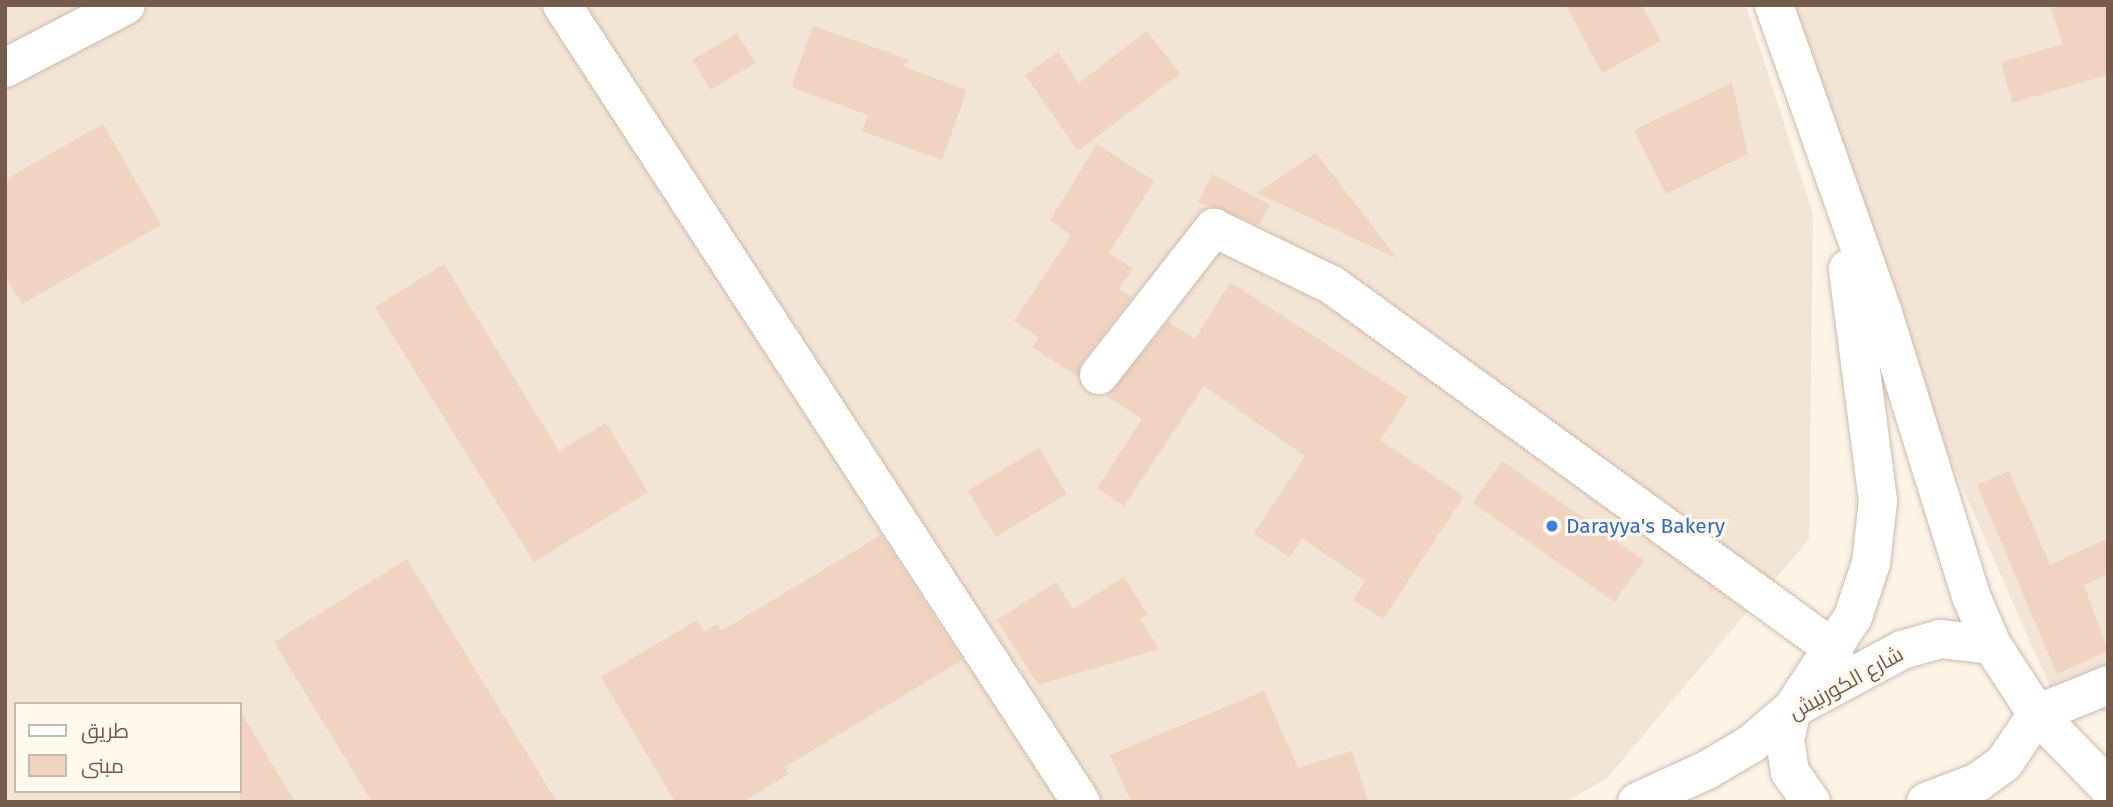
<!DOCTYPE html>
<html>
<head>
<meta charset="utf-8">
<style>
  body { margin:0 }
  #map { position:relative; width:2113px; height:807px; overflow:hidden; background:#fbf4e7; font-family:"Fira Sans",Cairo,sans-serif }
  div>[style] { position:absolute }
  .residential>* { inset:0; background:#f3e5d6 }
  .building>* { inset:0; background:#f0d3c0; transform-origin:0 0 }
  .roads { filter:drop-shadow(0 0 2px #cdbbad) drop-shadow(0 0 2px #cdbbad) }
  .minor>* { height:38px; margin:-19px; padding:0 19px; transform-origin:19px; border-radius:19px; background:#fff }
  .secondary>* { height:38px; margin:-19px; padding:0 19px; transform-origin:19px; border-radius:19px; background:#fff }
  .dots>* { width:19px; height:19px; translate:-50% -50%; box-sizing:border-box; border:4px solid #fef8ed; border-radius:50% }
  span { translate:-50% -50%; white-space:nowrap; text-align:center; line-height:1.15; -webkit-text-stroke:6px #fef8ed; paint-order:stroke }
  .shop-label { font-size:21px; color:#366cbe }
  .left { translate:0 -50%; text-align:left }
  .street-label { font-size:21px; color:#745b4c }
  .frame { position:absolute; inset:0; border:7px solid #745b4c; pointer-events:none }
  .legend { position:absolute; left:14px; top:702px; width:228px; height:91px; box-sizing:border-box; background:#fef8ed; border:2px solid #c7b9ad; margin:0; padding:9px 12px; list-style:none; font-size:21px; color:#745b4c }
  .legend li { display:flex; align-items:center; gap:14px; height:35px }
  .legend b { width:35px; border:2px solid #c7b9ad }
</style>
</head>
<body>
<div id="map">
  <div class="residential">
    <i style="clip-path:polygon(evenodd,5px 5px,1746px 5px,1813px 214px,1809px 539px,1607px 778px,1566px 802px,5px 802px,5px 5px,16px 704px,240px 704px,240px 791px,16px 791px,16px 704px)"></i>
    <i style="clip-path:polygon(1790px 5px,2108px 5px,2108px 714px,2051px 690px,1951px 461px,1856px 205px)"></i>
  </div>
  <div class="building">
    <i style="clip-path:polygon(1566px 5px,1642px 5px,1661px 41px,1602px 73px)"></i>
    <i style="clip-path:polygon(2050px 5px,2108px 5px,2108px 75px,2012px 103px,2001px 62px,2063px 44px)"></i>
    <i style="clip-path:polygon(813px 26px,910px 60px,902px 66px,967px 90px,942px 160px,862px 131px,868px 115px,791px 87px)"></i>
    <i style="clip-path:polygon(1147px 31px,1180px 74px,1078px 151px,1025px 75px,1058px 52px,1079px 83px)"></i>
    <i style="left:737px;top:33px;width:35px;height:52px;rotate:59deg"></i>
    <i style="clip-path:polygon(1732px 83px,1748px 154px,1666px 194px,1634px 130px)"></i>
    <i style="clip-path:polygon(103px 124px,161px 225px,22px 304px,5px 275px,5px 180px)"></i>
    <i style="clip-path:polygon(1097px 144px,1154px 181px,1109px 253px,1133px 269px,1119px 289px,1132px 297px,1082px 362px,1078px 377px,1032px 347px,1039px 338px,1014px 321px,1071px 235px,1050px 220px)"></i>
    <i style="clip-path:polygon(1316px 153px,1398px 259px,1257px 193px)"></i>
    <i style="clip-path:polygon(1212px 174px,1270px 205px,1259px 225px,1198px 202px)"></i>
    <i style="clip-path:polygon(444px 264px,559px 451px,606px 423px,648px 492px,534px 562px,375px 307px)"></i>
    <i style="clip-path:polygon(1230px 282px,1408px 397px,1380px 440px,1464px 496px,1383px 619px,1353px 600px,1365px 581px,1302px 538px,1290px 557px,1254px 534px,1305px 456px,1204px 386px,1124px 506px,1097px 488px,1142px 419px,1106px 396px,1168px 322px,1195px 339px)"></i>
    <i style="left:1039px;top:448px;width:54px;height:83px;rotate:59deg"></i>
    <i style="left:1502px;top:461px;width:173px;height:51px;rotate:35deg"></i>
    <i style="clip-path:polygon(2009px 471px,2050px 565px,2108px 538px,2108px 574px,2084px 585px,2108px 651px,2057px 674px,1977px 485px)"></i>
    <i style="clip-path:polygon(881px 535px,962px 660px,785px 767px,789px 774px,742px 802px,675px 802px,601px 677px,697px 620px,704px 632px,718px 624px,721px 631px)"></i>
    <i style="clip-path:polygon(407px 559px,557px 802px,372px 802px,274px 642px)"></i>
    <i style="clip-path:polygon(1124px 577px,1147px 614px,1140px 619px,1159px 649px,1038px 685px,997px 620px,1056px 582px,1073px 609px)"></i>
    <i style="clip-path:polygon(1264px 691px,1298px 768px,1352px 751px,1368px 802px,1131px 802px,1110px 755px)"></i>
    <i style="clip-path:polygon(240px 711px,295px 802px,240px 802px)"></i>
  </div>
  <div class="roads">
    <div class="minor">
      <i style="left:562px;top:5px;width:951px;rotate:56.93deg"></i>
      <i style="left:5px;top:68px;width:136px;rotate:-27.5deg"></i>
      <i style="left:1099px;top:375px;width:187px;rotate:-52deg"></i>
      <i style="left:1214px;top:228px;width:131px;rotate:25.8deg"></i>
      <i style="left:1332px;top:285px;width:621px;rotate:35.97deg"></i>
      <i style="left:2037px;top:714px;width:77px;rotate:-22.2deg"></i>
    </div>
    <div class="secondary">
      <i style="left:1774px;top:5px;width:324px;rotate:70.5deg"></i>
      <i style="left:1882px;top:310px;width:300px;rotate:72.7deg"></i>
      <i style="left:1971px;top:596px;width:53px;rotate:66.8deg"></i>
      <i style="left:1992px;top:645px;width:82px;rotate:56.9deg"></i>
      <i style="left:2037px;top:714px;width:102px;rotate:45.8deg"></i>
      <i style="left:1637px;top:802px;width:77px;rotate:-24.6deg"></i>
      <i style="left:1707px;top:770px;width:51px;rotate:-30.6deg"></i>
      <i style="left:1751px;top:744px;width:54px;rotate:-40.5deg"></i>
      <i style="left:1792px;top:709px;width:125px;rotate:-28.2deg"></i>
      <i style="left:1902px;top:650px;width:40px;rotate:-16deg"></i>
      <i style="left:1940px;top:639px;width:52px;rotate:6.6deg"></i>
      <i style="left:1811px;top:802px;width:37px;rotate:-125deg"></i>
      <i style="left:1790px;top:772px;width:32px;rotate:-99deg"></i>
      <i style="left:1785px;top:740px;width:32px;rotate:-77deg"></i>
      <i style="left:1792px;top:709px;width:110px;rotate:-56.5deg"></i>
      <i style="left:1853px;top:617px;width:57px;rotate:-71.6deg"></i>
      <i style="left:1871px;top:563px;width:62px;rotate:-83.6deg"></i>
      <i style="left:1878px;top:501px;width:234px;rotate:-97.4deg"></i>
      <i style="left:1926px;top:802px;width:56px;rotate:-21deg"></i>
      <i style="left:1978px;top:782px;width:32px;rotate:-36deg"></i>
      <i style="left:2004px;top:763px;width:59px;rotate:-56deg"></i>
    </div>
  </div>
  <div class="dots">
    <i style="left:1552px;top:526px;background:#3f7fe0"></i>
  </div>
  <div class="shop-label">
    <span class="left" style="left:1566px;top:526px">Darayya's Bakery</span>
  </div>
  <div class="street-label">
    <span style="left:1846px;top:683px;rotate:-29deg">شارع الكورنيش</span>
  </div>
  <div class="frame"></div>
  <ul class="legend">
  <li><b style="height:9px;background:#fff"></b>طريق</li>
  <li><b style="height:19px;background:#f0d3c0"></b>مبنى</li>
  </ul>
</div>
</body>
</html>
